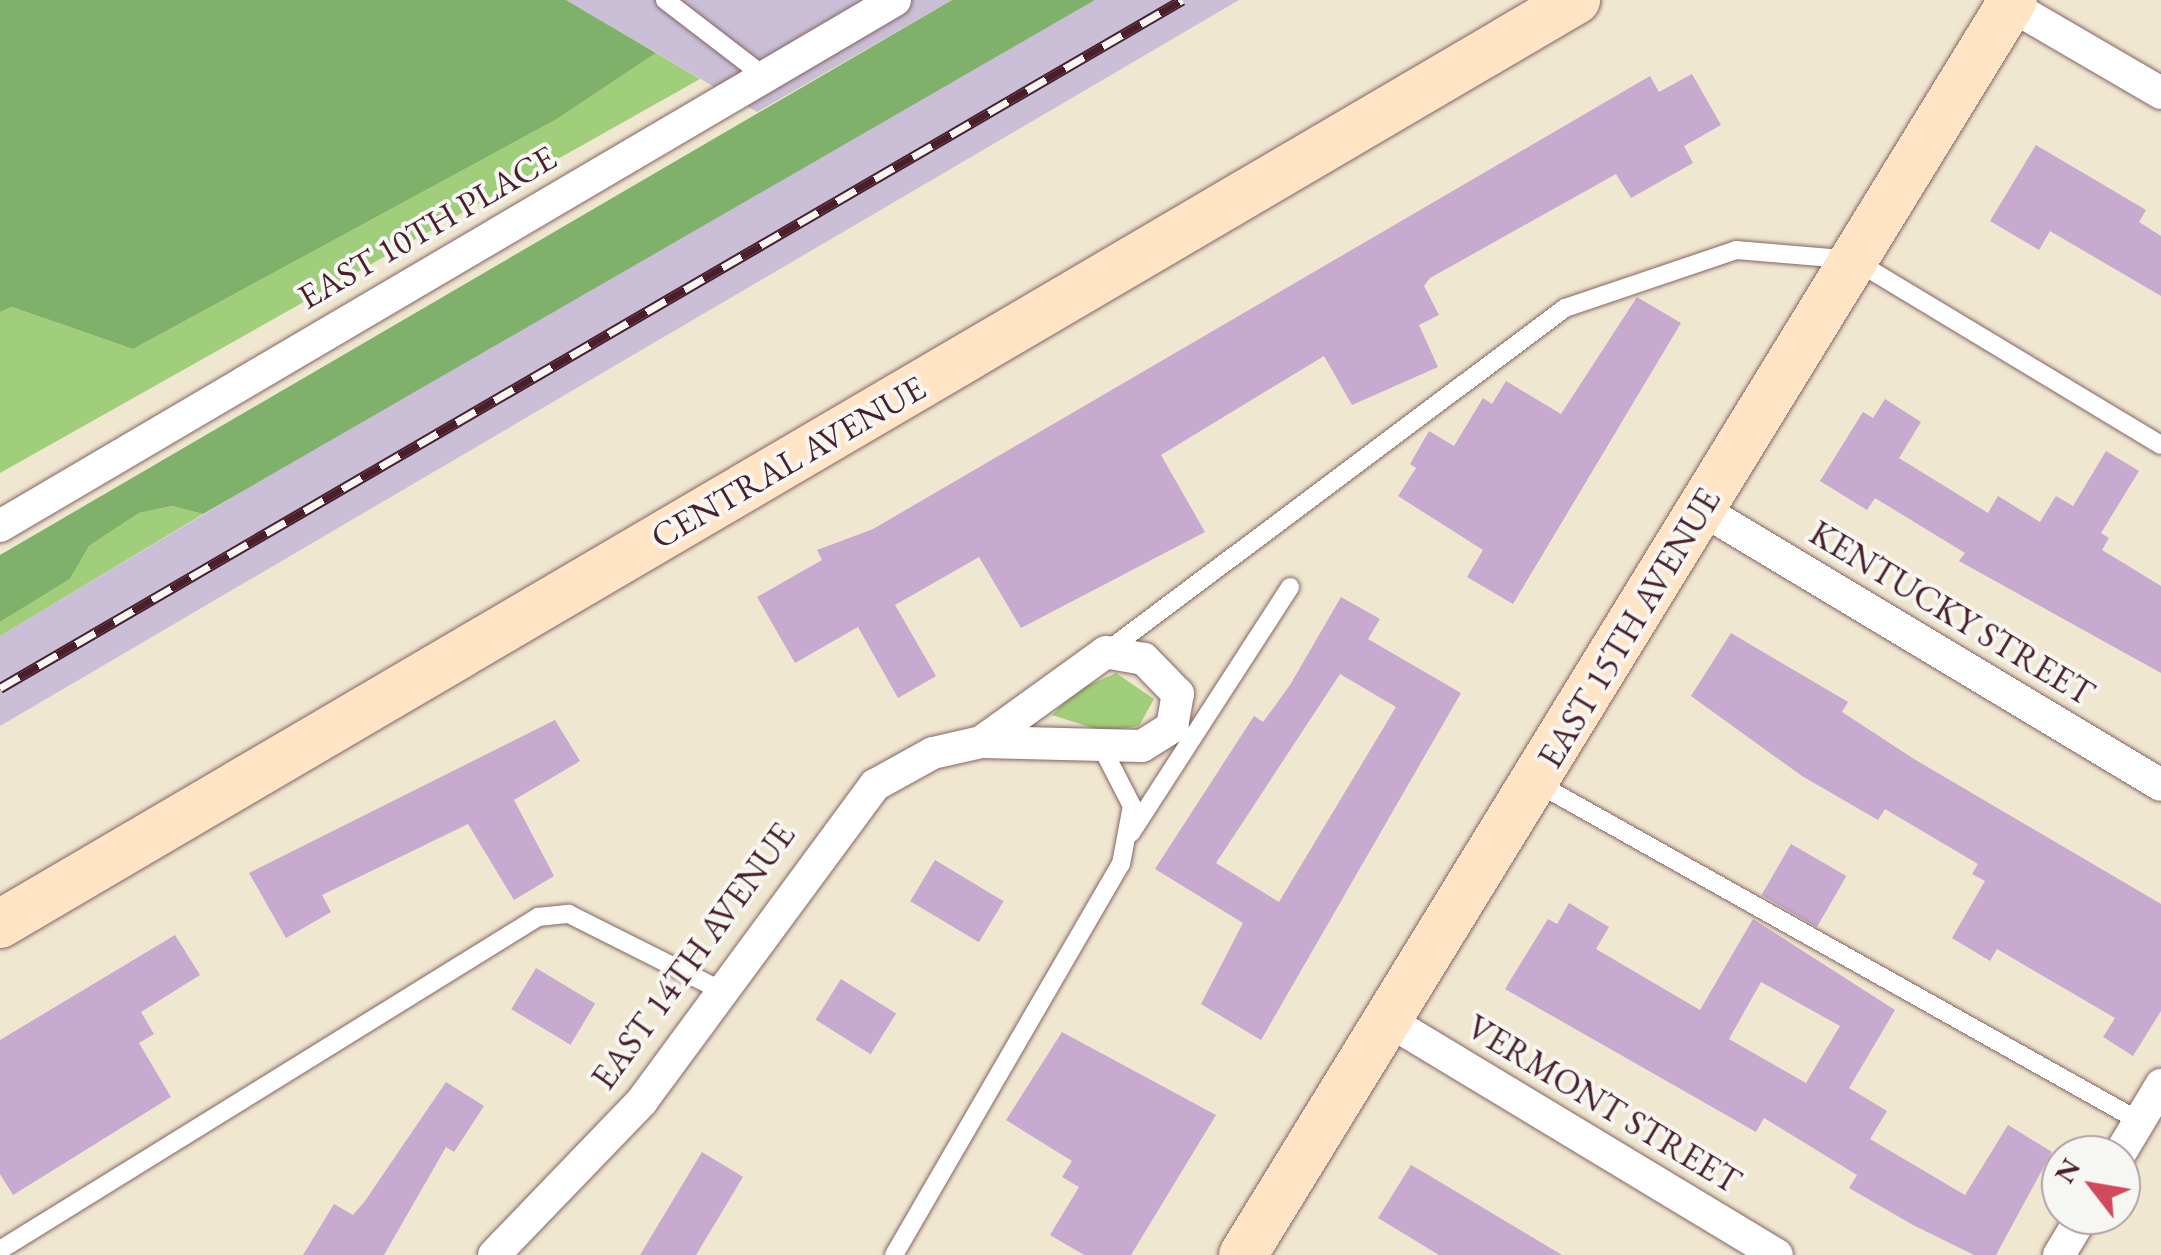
<!DOCTYPE html>
<html>
<head>
<meta charset="utf-8">
<style>
  body { margin:0 }
  #map { position:relative; width:2161px; height:1255px; overflow:hidden; background:#f0e7d0; font-family:"EB Garamond",serif }
  div>[style] { position:absolute }
  .industrial>* { inset:0; background:#cabfd6 }
  .green>* { inset:0; background:#a1ce7b }
  .forest>* { inset:0; background:#80b16b }
  .building>* { inset:0; background:#c8a9cf; transform-origin:0 0 }
  .roads { filter:drop-shadow(0 0 2px #846565) drop-shadow(0 0 2px #846565) }
  .lane>* { height:18px; margin:-9px; padding:0 9px; transform-origin:9px; border-radius:9px; background:#fff }
  .street>* { height:32px; margin:-16px; padding:0 16px; transform-origin:16px; border-radius:16px; background:#fff }
  .secondary>* { height:48px; margin:-24px; padding:0 24px; transform-origin:24px; border-radius:24px; background:#ffe4c6 }
  .rail>* { height:11px; margin-top:-5.5px; transform-origin:0; background:repeating-linear-gradient(90deg,#f6f6f2 0 22px,#4a1f2b 0 44px); box-sizing:border-box; border-block:2px solid #4a1f2b }
  span { translate:-50% -50%; white-space:nowrap; text-align:center; line-height:1.15; -webkit-text-stroke:8px #f6f6f2; paint-order:stroke }
  .street-label { font-size:35px; color:#4a1f2b }
  .north { position:absolute; left:2041px; top:1135px; width:100px; height:100px; box-sizing:border-box; background:#f6f6f2; border:2px solid #b1a0a2; border-radius:50%; rotate:301deg; font-size:28px; font-weight:700; line-height:40px; text-align:center; color:#4a1f2b }
  .north::after { content:''; display:block; margin:auto; width:35px; height:45px; background:#d1495b; clip-path:polygon(50% 0,100% 100%,50% 72%,0 100%) }
</style>
</head>
<body>
<div id="map">
  <div class="industrial">
    <i style="clip-path:polygon(566px 0,952px 0,757px 112px)"></i>
    <i style="clip-path:polygon(1095px 0,1239px 0,0 726px,0 636px,482px 348px)"></i>
  </div>
  <div class="green">
    <i style="clip-path:polygon(656px 53px,700px 79px,0 473px,0 312px,12px 307px,133px 349px,557px 119px)"></i>
    <i style="clip-path:polygon(172px 506px,203px 514px,0 636px,0 622px,70px 579px,89px 546px,139px 513px)"></i>
    <i style="clip-path:polygon(1116px 673px,1154px 699px,1139px 726px,1105px 732px,1052px 715px,1076px 691px)"></i>
  </div>
  <div class="forest">
    <i style="clip-path:polygon(0 0,566px 0,656px 53px,557px 119px,133px 349px,12px 307px,0 312px)"></i>
    <i style="clip-path:polygon(952px 0,1095px 0,203px 514px,172px 506px,139px 513px,89px 546px,70px 579px,0 622px,0 555px)"></i>
  </div>
  <div class="building">
    <i style="clip-path:polygon(1692px 74px,1721px 125px,1684px 146px,1693px 163px,1631px 198px,1616px 174px,1430px 278px,1424px 286px,1439px 315px,1419px 325px,1438px 367px,1352px 405px,1324px 356px,1161px 455px,1205px 532px,1021px 628px,979px 557px,895px 605px,936px 676px,898px 698px,858px 627px,795px 663px,757px 597px,822px 560px,817px 550px,873px 529px,1650px 76px,1659px 92px)"></i>
    <i style="clip-path:polygon(2036px 145px,2146px 210px,2139px 222px,2161px 236px,2161px 296px,2050px 231px,2039px 250px,1990px 221px)"></i>
    <i style="clip-path:polygon(1637px 297px,1681px 323px,1513px 604px,1467px 577px,1483px 550px,1398px 496px,1416px 468px,1410px 464px,1429px 431px,1454px 446px,1483px 398px,1492px 404px,1506px 381px,1561px 414px)"></i>
    <i style="clip-path:polygon(1885px 399px,1921px 422px,1899px 458px,1988px 513px,1998px 496px,2040px 522px,2056px 496px,2073px 506px,2106px 451px,2139px 471px,2101px 533px,2109px 538px,2102px 550px,2161px 586px,2161px 673px,1959px 561px,1965px 553px,1875px 498px,1867px 510px,1820px 481px,1863px 412px,1873px 418px)"></i>
    <i style="clip-path:polygon(evenodd,1341px 597px,1380px 619px,1368px 639px,1461px 693px,1261px 1040px,1201px 1004px,1243px 923px,1155px 869px,1254px 716px,1263px 722px,1290px 685px,1341px 597px,1340px 674px,1396px 707px,1279px 902px,1216px 863px,1340px 674px)"></i>
    <i style="clip-path:polygon(1731px 633px,1848px 702px,1842px 712px,1914px 759px,2161px 904px,2161px 1011px,2133px 1056px,2103px 1037px,2115px 1018px,1997px 949px,1990px 961px,1952px 938px,1985px 881px,1972px 874px,1978px 864px,1885px 809px,1878px 820px,1802px 776px,1691px 696px)"></i>
    <i style="clip-path:polygon(555px 720px,580px 761px,514px 800px,554px 876px,514px 900px,468px 824px,322px 895px,331px 912px,286px 938px,249px 873px)"></i>
    <i style="left:1791px;top:844px;width:64px;height:59px;rotate:30deg"></i>
    <i style="left:935px;top:860px;width:80px;height:48px;rotate:31deg"></i>
    <i style="clip-path:polygon(evenodd,1569px 903px,1609px 927px,1596px 949px,1700px 1010px,1753px 919px,1895px 1010px,1849px 1088px,1887px 1111px,1870px 1139px,1965px 1195px,2008px 1125px,2052px 1152px,1996px 1255px,1974px 1255px,1913px 1225px,1849px 1188px,1857px 1175px,1764px 1118px,1756px 1132px,1505px 989px,1548px 919px,1557px 924px,1569px 903px,1761px 982px,1840px 1026px,1806px 1083px,1729px 1039px,1761px 982px)"></i>
    <i style="clip-path:polygon(175px 935px,200px 975px,141px 1012px,154px 1034px,139px 1043px,171px 1097px,13px 1195px,0 1174px,0 1040px)"></i>
    <i style="left:536px;top:968px;width:69px;height:48px;rotate:31deg"></i>
    <i style="left:841px;top:979px;width:65px;height:48px;rotate:32deg"></i>
    <i style="clip-path:polygon(1062px 1032px,1216px 1115px,1131px 1255px,1084px 1255px,1050px 1235px,1079px 1187px,1062px 1177px,1072px 1161px,1006px 1120px)"></i>
    <i style="clip-path:polygon(446px 1082px,484px 1106px,454px 1152px,446px 1147px,384px 1255px,303px 1255px,334px 1204px,353px 1215px,365px 1201px)"></i>
    <i style="clip-path:polygon(702px 1152px,743px 1177px,696px 1255px,640px 1255px)"></i>
    <i style="clip-path:polygon(1411px 1165px,1430px 1176px,1562px 1255px,1439px 1255px,1378px 1218px)"></i>
  </div>
  <div class="roads">
    <div class="lane">
      <i style="left:665px;top:0;width:125px;rotate:37.5deg"></i>
      <i style="left:1107px;top:651px;width:572px;rotate:-36.83deg"></i>
      <i style="left:1565px;top:308px;width:181px;rotate:-18.7deg"></i>
      <i style="left:1736px;top:250px;width:118px;rotate:4.8deg"></i>
      <i style="left:1854px;top:260px;width:358px;rotate:31.1deg"></i>
      <i style="left:1535px;top:782px;width:693px;rotate:29.3deg"></i>
      <i style="left:1131px;top:833px;width:293px;rotate:-57.1deg"></i>
      <i style="left:0;top:1250px;width:633px;rotate:-31.76deg"></i>
      <i style="left:538px;top:917px;width:31px;rotate:-6deg"></i>
      <i style="left:569px;top:914px;width:171px;rotate:26.7deg"></i>
      <i style="left:894px;top:1255px;width:452px;rotate:-59.9deg"></i>
      <i style="left:1121px;top:864px;width:59px;rotate:-79.3deg"></i>
      <i style="left:1132px;top:806px;width:65px;rotate:-117.3deg"></i>
    </div>
    <div class="street">
      <i style="left:2010px;top:5px;width:175px;rotate:30.2deg"></i>
      <i style="left:1701px;top:509px;width:536px;rotate:30.96deg"></i>
      <i style="left:0;top:526px;width:1038px;rotate:-30.44deg"></i>
      <i style="left:1389px;top:1021px;width:453px;rotate:31.1deg"></i>
      <i style="left:2119px;top:1155px;width:82px;rotate:-59deg"></i>
      <i style="left:494px;top:1255px;width:214px;rotate:-46.1deg"></i>
      <i style="left:642px;top:1101px;width:393px;rotate:-53.6deg"></i>
      <i style="left:875px;top:785px;width:66px;rotate:-28.9deg"></i>
      <i style="left:933px;top:753px;width:49px;rotate:-12.9deg"></i>
      <i style="left:981px;top:742px;width:161px;rotate:1.4deg"></i>
      <i style="left:1142px;top:746px;width:36px;rotate:-32deg"></i>
      <i style="left:1172px;top:727px;width:34px;rotate:-80deg"></i>
      <i style="left:1178px;top:694px;width:49px;rotate:-134.2deg"></i>
      <i style="left:1144px;top:659px;width:39px;rotate:-170deg"></i>
      <i style="left:1106px;top:652px;width:154px;rotate:144.2deg"></i>
      <i style="left:2059px;top:1255px;width:47px;rotate:-59deg"></i>
    </div>
    <div class="secondary">
      <i style="left:0;top:924px;width:1827px;rotate:-30.38deg"></i>
      <i style="left:1243px;top:1255px;width:1472px;rotate:-58.47deg"></i>
    </div>
  </div>
  <div class="rail">
    <i style="left:0;top:688px;width:1368px;rotate:-30.2deg"></i>
  </div>
  <div class="street-label">
    <span style="left:427px;top:227px;rotate:-30deg">EAST 10TH PLACE</span>
    <span style="left:788px;top:462px;rotate:-30deg">CENTRAL AVENUE</span>
    <span style="left:1952px;top:613px;rotate:31deg">KENTUCKY STREET</span>
    <span style="left:1629px;top:628px;rotate:-59deg">EAST 15TH AVENUE</span>
    <span style="left:693px;top:956px;rotate:-54deg">EAST 14TH AVENUE</span>
    <span style="left:1604px;top:1104px;rotate:31deg">VERMONT STREET</span>
  </div>
  <div class="north">N</div>
</div>
</body>
</html>
